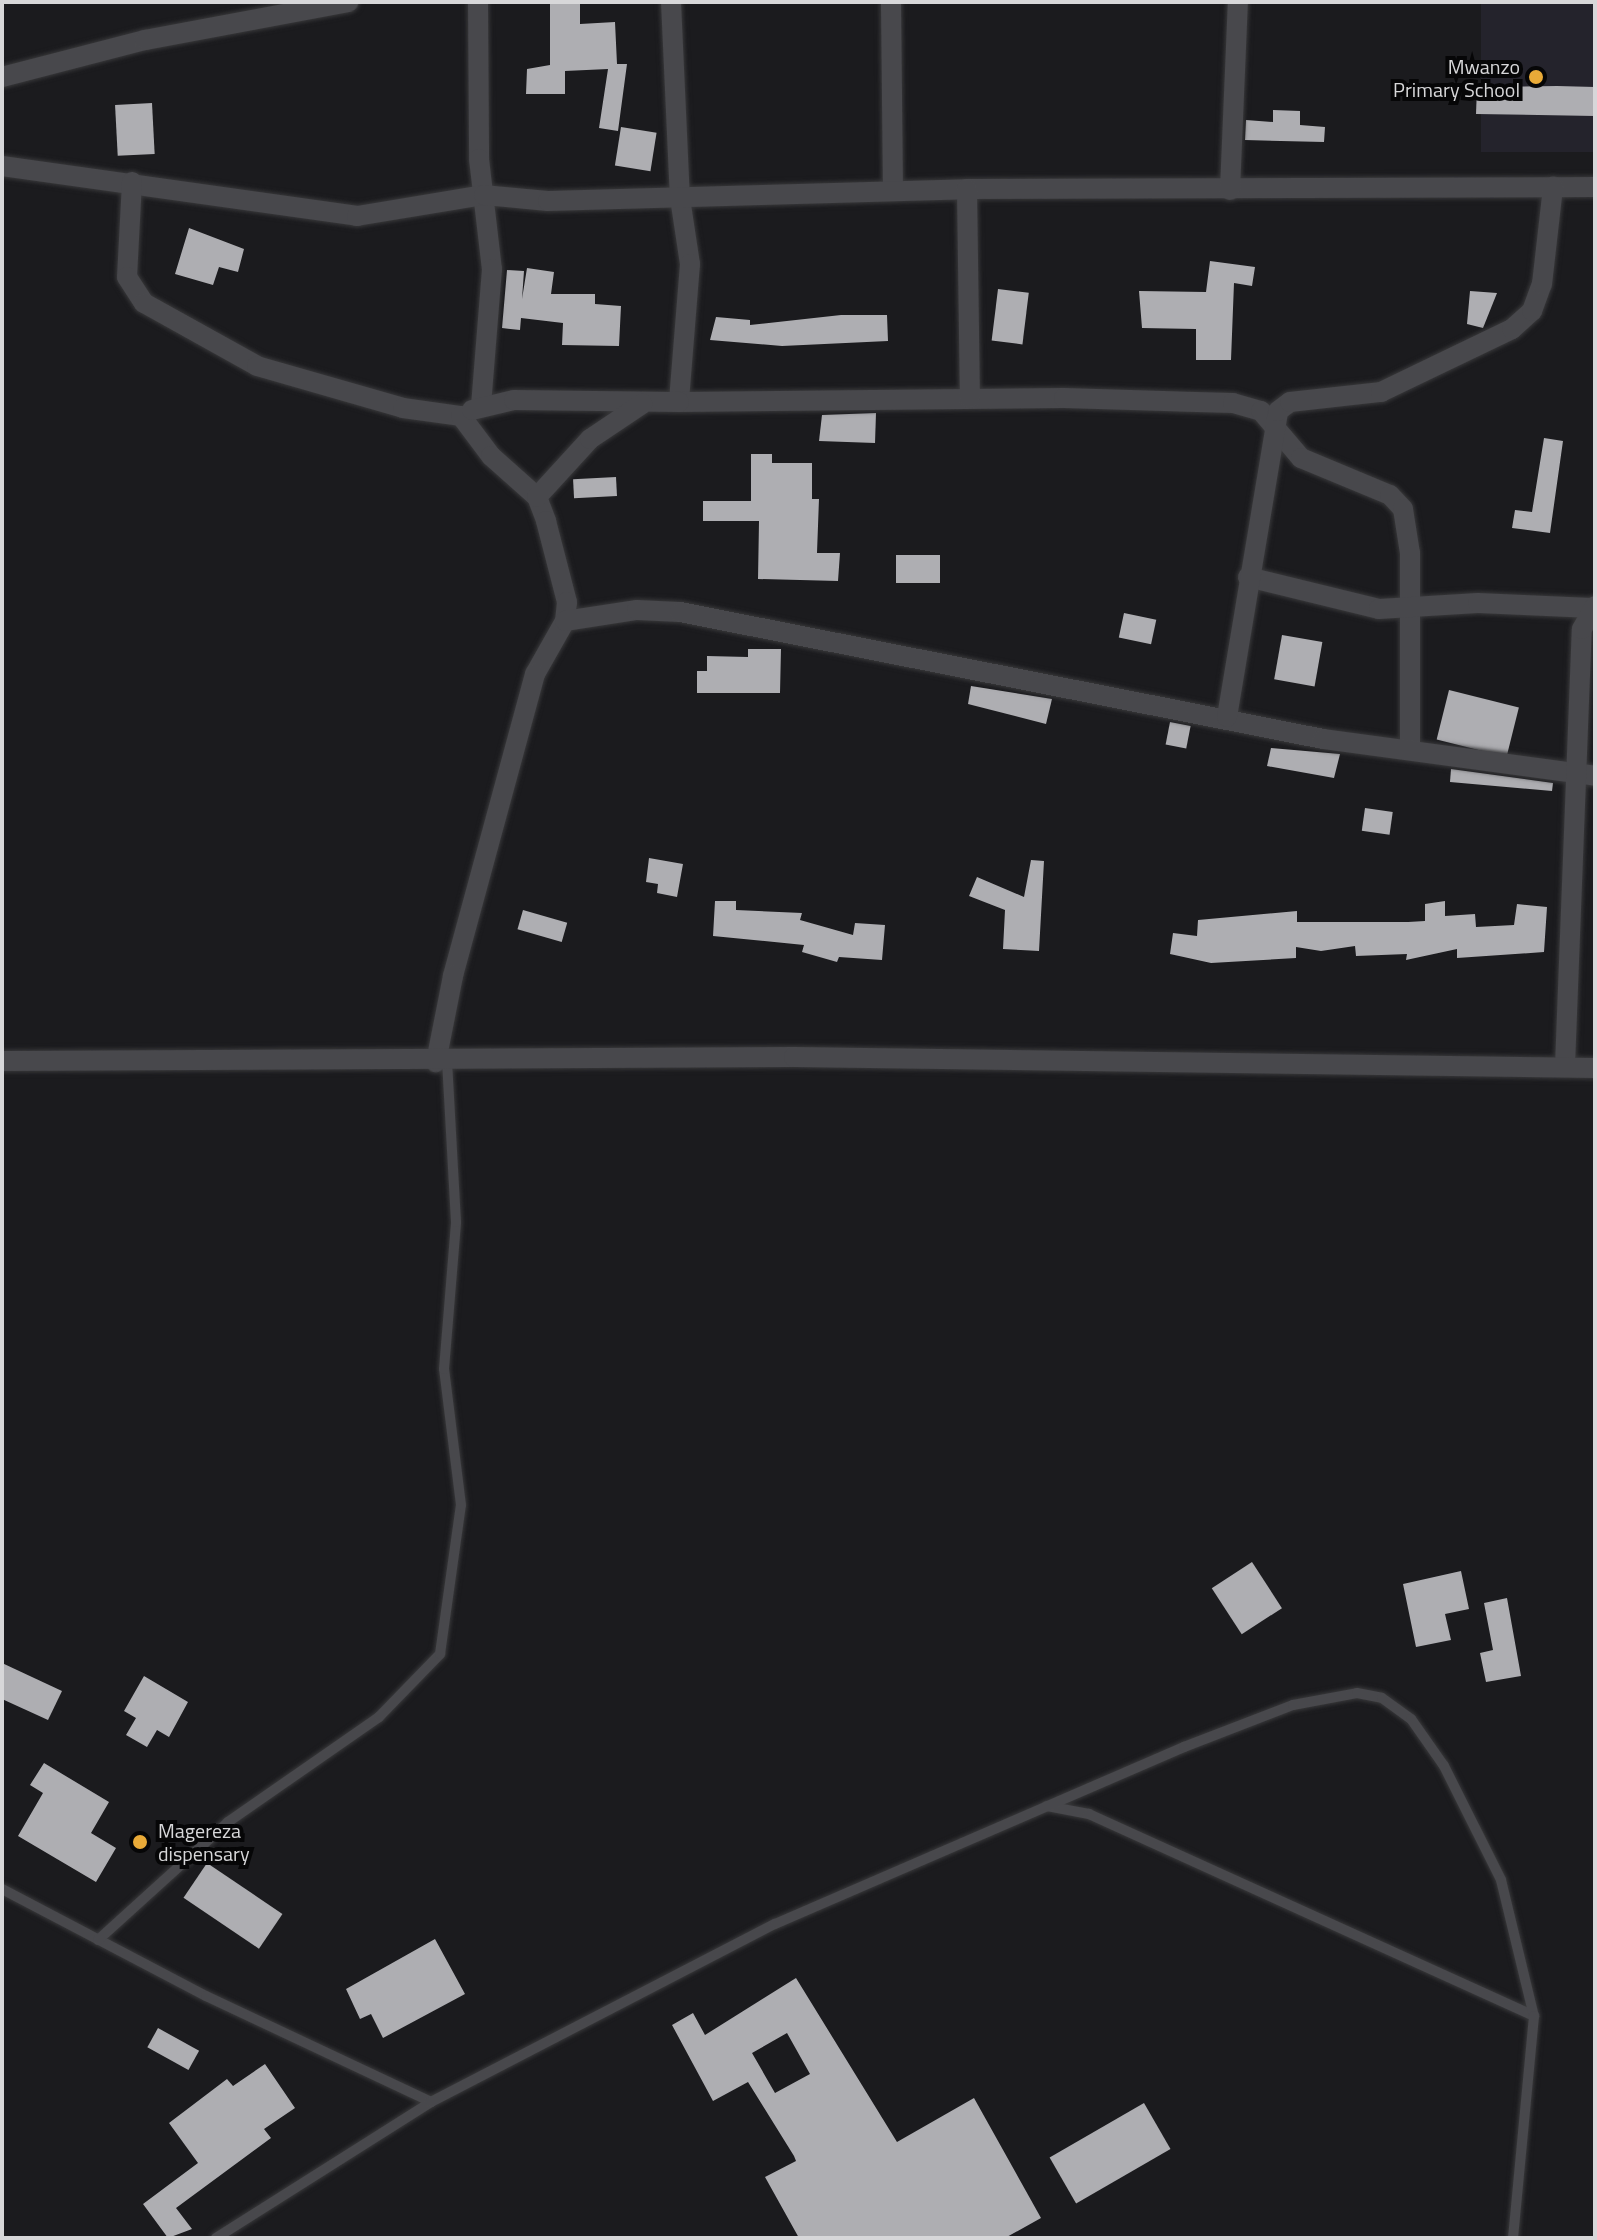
<!DOCTYPE html>
<html>
<head>
<meta charset="utf-8">
<style>
  body { margin:0 }
  #map { position:relative; width:1597px; height:2240px; overflow:hidden; background:#1b1b1e; font-family:"Titillium Web",sans-serif }
  div>[style] { position:absolute }
  .built>* { inset:0; background:#24232c; transform-origin:0 0 }
  .building>* { inset:0; background:#aeaeb2; transform-origin:0 0 }
  .roads { filter:drop-shadow(0 0 2px #38383a) drop-shadow(0 0 2px #38383a) }
  .service>* { height:10px; margin:-5px; padding:0 5px; transform-origin:5px; border-radius:5px; background:#48484c }
  .minor>* { height:20px; margin:-10px; padding:0 10px; transform-origin:10px; border-radius:10px; background:#48484c }
  .tertiary>* { height:20px; margin:-10px; padding:0 10px; transform-origin:10px; border-radius:10px; background:#48484c }
  .dots>* { width:22px; height:22px; translate:-50% -50%; box-sizing:border-box; border:4px solid #060607; border-radius:50% }
  span { translate:-50% -50%; white-space:nowrap; text-align:center; line-height:1.15; -webkit-text-stroke:8px #060607; paint-order:stroke }
  .poi-label { font-size:20px; color:#d7d7d9 }
  .right { translate:-100% -50%; text-align:right }
  .left { translate:0 -50%; text-align:left }
  .frame { position:absolute; inset:0; border:4px solid #d7d7d9; pointer-events:none }
</style>
</head>
<body>
<div id="map">
  <div class="built">
    <i style="left:1481px;top:2px;width:114px;height:150px"></i>
  </div>
  <div class="building">
    <i style="clip-path:polygon(550px 3px,580px 3px,580px 24px,615px 22px,617px 64px,627px 64px,618px 131px,599px 128px,608px 69px,565px 71px,565px 94px,526px 94px,527px 69px,550px 65px)"></i>
    <i style="clip-path:polygon(1557px 86px,1595px 87px,1595px 116px,1476px 114px,1477px 87px)"></i>
    <i style="left:152px;top:103px;width:51px;height:37px;rotate:87deg"></i>
    <i style="clip-path:polygon(1273px 110px,1300px 111px,1300px 125px,1325px 127px,1324px 142px,1245px 140px,1246px 120px,1273px 122px)"></i>
    <i style="left:621px;top:127px;width:36px;height:39px;rotate:9deg"></i>
    <i style="clip-path:polygon(189px 228px,244px 249px,238px 272px,219px 267px,213px 285px,175px 274px)"></i>
    <i style="clip-path:polygon(1210px 261px,1255px 267px,1252px 286px,1234px 283px,1231px 360px,1196px 360px,1196px 329px,1142px 328px,1139px 291px,1206px 292px)"></i>
    <i style="clip-path:polygon(527px 268px,554px 272px,551px 294px,595px 294px,595px 304px,621px 306px,619px 346px,562px 345px,563px 323px,521px 318px,520px 330px,502px 328px,507px 270px,524px 271px,522px 299px)"></i>
    <i style="left:998px;top:289px;width:31px;height:52px;rotate:7deg"></i>
    <i style="clip-path:polygon(1470px 291px,1497px 293px,1483px 328px,1467px 324px)"></i>
    <i style="clip-path:polygon(841px 315px,887px 315px,888px 341px,782px 346px,710px 340px,716px 317px,750px 320px,750px 325px)"></i>
    <i style="clip-path:polygon(876px 413px,875px 443px,819px 441px,822px 415px)"></i>
    <i style="clip-path:polygon(1544px 438px,1563px 441px,1550px 533px,1512px 528px,1515px 510px,1532px 512px)"></i>
    <i style="clip-path:polygon(751px 454px,772px 454px,772px 463px,812px 463px,812px 499px,819px 499px,817px 553px,840px 553px,838px 581px,758px 579px,759px 521px,703px 521px,703px 501px,751px 501px)"></i>
    <i style="left:616px;top:477px;width:19px;height:43px;rotate:87deg"></i>
    <i style="left:940px;top:555px;width:28px;height:44px;rotate:90deg"></i>
    <i style="left:1124px;top:613px;width:33px;height:25px;rotate:12deg"></i>
    <i style="left:1282px;top:635px;width:41px;height:45px;rotate:10deg"></i>
    <i style="clip-path:polygon(748px 649px,781px 649px,780px 693px,697px 693px,697px 671px,707px 671px,707px 656px,748px 657px)"></i>
    <i style="clip-path:polygon(971px 686px,1052px 699px,1046px 724px,968px 704px)"></i>
    <i style="left:1449px;top:690px;width:72px;height:51px;rotate:14deg"></i>
    <i style="left:1170px;top:722px;width:21px;height:23px;rotate:11deg"></i>
    <i style="clip-path:polygon(1271px 748px,1340px 754px,1334px 778px,1267px 766px)"></i>
    <i style="clip-path:polygon(1451px 769px,1553px 783px,1552px 791px,1450px 782px)"></i>
    <i style="left:1365px;top:808px;width:28px;height:23px;rotate:8deg"></i>
    <i style="clip-path:polygon(649px 858px,683px 864px,677px 897px,657px 893px,658px 884px,646px 882px)"></i>
    <i style="clip-path:polygon(1031px 860px,1044px 861px,1039px 951px,1003px 949px,1005px 910px,969px 896px,977px 877px,1024px 897px)"></i>
    <i style="clip-path:polygon(715px 901px,736px 901px,736px 910px,802px 913px,800px 920px,853px 935px,855px 923px,885px 925px,882px 960px,839px 957px,837px 962px,802px 952px,804px 945px,713px 936px)"></i>
    <i style="clip-path:polygon(1445px 901px,1445px 916px,1475px 914px,1476px 927px,1514px 925px,1517px 904px,1547px 907px,1544px 952px,1457px 958px,1457px 949px,1406px 960px,1407px 954px,1356px 956px,1355px 946px,1321px 951px,1296px 947px,1296px 958px,1211px 963px,1170px 954px,1173px 933px,1197px 936px,1198px 920px,1297px 911px,1297px 922px,1408px 922px,1425px 921px,1425px 904px)"></i>
    <i style="left:523px;top:910px;width:46px;height:20px;rotate:16deg"></i>
    <i style="left:1252px;top:1562px;width:55px;height:48px;rotate:57deg"></i>
    <i style="clip-path:polygon(1461px 1571px,1469px 1609px,1445px 1614px,1451px 1640px,1416px 1647px,1403px 1584px)"></i>
    <i style="clip-path:polygon(1507px 1598px,1521px 1676px,1486px 1682px,1480px 1653px,1493px 1650px,1484px 1603px)"></i>
    <i style="clip-path:polygon(2px 1663px,62px 1691px,48px 1720px,2px 1699px)"></i>
    <i style="clip-path:polygon(144px 1676px,188px 1702px,169px 1737px,157px 1730px,147px 1747px,126px 1735px,136px 1718px,124px 1711px)"></i>
    <i style="clip-path:polygon(44px 1763px,109px 1802px,91px 1833px,116px 1848px,96px 1882px,18px 1836px,43px 1793px,30px 1785px)"></i>
    <i style="left:207px;top:1863px;width:91px;height:42px;rotate:34deg"></i>
    <i style="clip-path:polygon(435px 1939px,465px 1994px,383px 2038px,371px 2014px,360px 2019px,346px 1989px)"></i>
    <i style="clip-path:polygon(evenodd,796px 1978px,897px 2142px,974px 2098px,1041px 2218px,1005px 2238px,799px 2238px,765px 2177px,796px 2161px,794px 2156px,748px 2082px,713px 2101px,672px 2025px,693px 2013px,705px 2035px,796px 1978px,787px 2033px,810px 2074px,775px 2093px,752px 2053px,787px 2033px)"></i>
    <i style="left:158px;top:2028px;width:47px;height:22px;rotate:29deg"></i>
    <i style="clip-path:polygon(265px 2064px,295px 2108px,264px 2129px,271px 2138px,176px 2208px,192px 2229px,168px 2238px,143px 2204px,198px 2163px,169px 2123px,227px 2079px,233px 2086px)"></i>
    <i style="left:1144px;top:2103px;width:53px;height:109px;rotate:60deg"></i>
  </div>
  <div class="roads">
    <div class="service">
      <i style="left:1047px;top:1806px;width:43px;rotate:10.8deg"></i>
      <i style="left:1089px;top:1814px;width:489px;rotate:24.4deg"></i>
      <i style="left:2px;top:1889px;width:230px;rotate:27.7deg"></i>
      <i style="left:206px;top:1996px;width:249px;rotate:25.2deg"></i>
      <i style="left:98px;top:1940px;width:176px;rotate:-42.2deg"></i>
      <i style="left:228px;top:1822px;width:184px;rotate:-34.8deg"></i>
      <i style="left:379px;top:1717px;width:88px;rotate:-45.9deg"></i>
      <i style="left:440px;top:1654px;width:150px;rotate:-82deg"></i>
      <i style="left:461px;top:1505px;width:137px;rotate:-97.1deg"></i>
      <i style="left:444px;top:1369px;width:147px;rotate:-85.3deg"></i>
      <i style="left:456px;top:1222px;width:161px;rotate:-93.2deg"></i>
      <i style="left:216px;top:2238px;width:254px;rotate:-32.3deg"></i>
      <i style="left:431px;top:2102px;width:387px;rotate:-27.4deg"></i>
      <i style="left:775px;top:1924px;width:446px;rotate:-23.4deg"></i>
      <i style="left:1184px;top:1747px;width:117px;rotate:-21.1deg"></i>
      <i style="left:1293px;top:1705px;width:65px;rotate:-10.6deg"></i>
      <i style="left:1357px;top:1693px;width:25px;rotate:11deg"></i>
      <i style="left:1382px;top:1698px;width:36px;rotate:36deg"></i>
      <i style="left:1411px;top:1719px;width:57px;rotate:54.9deg"></i>
      <i style="left:1444px;top:1766px;width:127px;rotate:63.4deg"></i>
      <i style="left:1501px;top:1880px;width:140px;rotate:76.4deg"></i>
      <i style="left:1534px;top:2016px;width:223px;rotate:95.4deg"></i>
    </div>
    <div class="minor">
      <i style="left:478px;top:2px;width:157px;rotate:89.6deg"></i>
      <i style="left:479px;top:159px;width:111px;rotate:83.3deg"></i>
      <i style="left:492px;top:269px;width:136px;rotate:94.6deg"></i>
      <i style="left:671px;top:2px;width:196px;rotate:87.4deg"></i>
      <i style="left:680px;top:198px;width:67px;rotate:81.4deg"></i>
      <i style="left:690px;top:264px;width:138px;rotate:94.6deg"></i>
      <i style="left:679px;top:402px;width:385px;rotate:-0.6deg"></i>
      <i style="left:1064px;top:398px;width:169px;rotate:1.7deg"></i>
      <i style="left:1233px;top:403px;width:29px;rotate:16deg"></i>
      <i style="left:1261px;top:411px;width:62px;rotate:49.6deg"></i>
      <i style="left:1301px;top:458px;width:96px;rotate:22.6deg"></i>
      <i style="left:1390px;top:495px;width:19px;rotate:47deg"></i>
      <i style="left:1403px;top:509px;width:45px;rotate:81deg"></i>
      <i style="left:1410px;top:553px;width:197px;rotate:90deg"></i>
      <i style="left:891px;top:2px;width:189px;rotate:89.4deg"></i>
      <i style="left:2px;top:77px;width:148px;rotate:-14.5deg"></i>
      <i style="left:145px;top:40px;width:207px;rotate:-10.6deg"></i>
      <i style="left:2px;top:166px;width:359px;rotate:8deg"></i>
      <i style="left:357px;top:216px;width:129px;rotate:-9.4deg"></i>
      <i style="left:484px;top:195px;width:64px;rotate:5.4deg"></i>
      <i style="left:548px;top:201px;width:419px;rotate:-1.6deg"></i>
      <i style="left:967px;top:189px;width:628px;rotate:-0.18deg"></i>
      <i style="left:132px;top:182px;width:95px;rotate:93deg"></i>
      <i style="left:127px;top:277px;width:31px;rotate:57deg"></i>
      <i style="left:144px;top:303px;width:129px;rotate:29.1deg"></i>
      <i style="left:257px;top:366px;width:152px;rotate:16deg"></i>
      <i style="left:403px;top:408px;width:59px;rotate:7.9deg"></i>
      <i style="left:461px;top:416px;width:50px;rotate:53.1deg"></i>
      <i style="left:491px;top:456px;width:62px;rotate:41.7deg"></i>
      <i style="left:537px;top:497px;width:26px;rotate:69deg"></i>
      <i style="left:546px;top:521px;width:84px;rotate:75.5deg"></i>
      <i style="left:567px;top:602px;width:19px;rotate:96deg"></i>
      <i style="left:565px;top:621px;width:61px;rotate:119.5deg"></i>
      <i style="left:535px;top:674px;width:313px;rotate:105.2deg"></i>
      <i style="left:453px;top:976px;width:88px;rotate:101.2deg"></i>
      <i style="left:967px;top:189px;width:209px;rotate:89.2deg"></i>
      <i style="left:1230px;top:190px;width:188px;rotate:-87.6deg"></i>
      <i style="left:472px;top:410px;width:43px;rotate:-13.4deg"></i>
      <i style="left:514px;top:400px;width:165px;rotate:0.7deg"></i>
      <i style="left:537px;top:497px;width:79px;rotate:-47.6deg"></i>
      <i style="left:590px;top:439px;width:63px;rotate:-33.9deg"></i>
      <i style="left:1248px;top:577px;width:135px;rotate:13.7deg"></i>
      <i style="left:1379px;top:609px;width:99px;rotate:-3.5deg"></i>
      <i style="left:1478px;top:603px;width:114px;rotate:2.5deg"></i>
      <i style="left:565px;top:621px;width:73px;rotate:-8.7deg"></i>
      <i style="left:637px;top:610px;width:43px;rotate:2.7deg"></i>
      <i style="left:680px;top:612px;width:655px;rotate:11.17deg"></i>
      <i style="left:1323px;top:739px;width:275px;rotate:7.7deg"></i>
      <i style="left:1227px;top:717px;width:310px;rotate:-80.5deg"></i>
      <i style="left:1278px;top:411px;width:15px;rotate:-37deg"></i>
      <i style="left:1290px;top:402px;width:92px;rotate:-6.3deg"></i>
      <i style="left:1381px;top:392px;width:145px;rotate:-25.7deg"></i>
      <i style="left:1512px;top:329px;width:27px;rotate:-42deg"></i>
      <i style="left:1532px;top:311px;width:29px;rotate:-70deg"></i>
      <i style="left:1542px;top:284px;width:98px;rotate:-83.5deg"></i>
      <i style="left:1565px;top:1066px;width:437px;rotate:-87.8deg"></i>
      <i style="left:1582px;top:629px;width:26px;rotate:-61deg"></i>
    </div>
    <div class="tertiary">
      <i style="left:2px;top:1061px;width:792px;rotate:-0.29deg"></i>
      <i style="left:794px;top:1057px;width:801px;rotate:0.79deg"></i>
    </div>
  </div>
  <div class="dots">
    <i style="left:1536px;top:77px;background:#e9aa38"></i>
    <i style="left:140px;top:1842px;background:#e9aa38"></i>
  </div>
  <div class="poi-label">
    <span class="right" style="left:1520px;top:78px">Mwanzo<br>Primary School</span>
    <span class="left" style="left:158px;top:1842px">Magereza<br>dispensary</span>
  </div>
  <div class="frame"></div>
</div>
</body>
</html>
